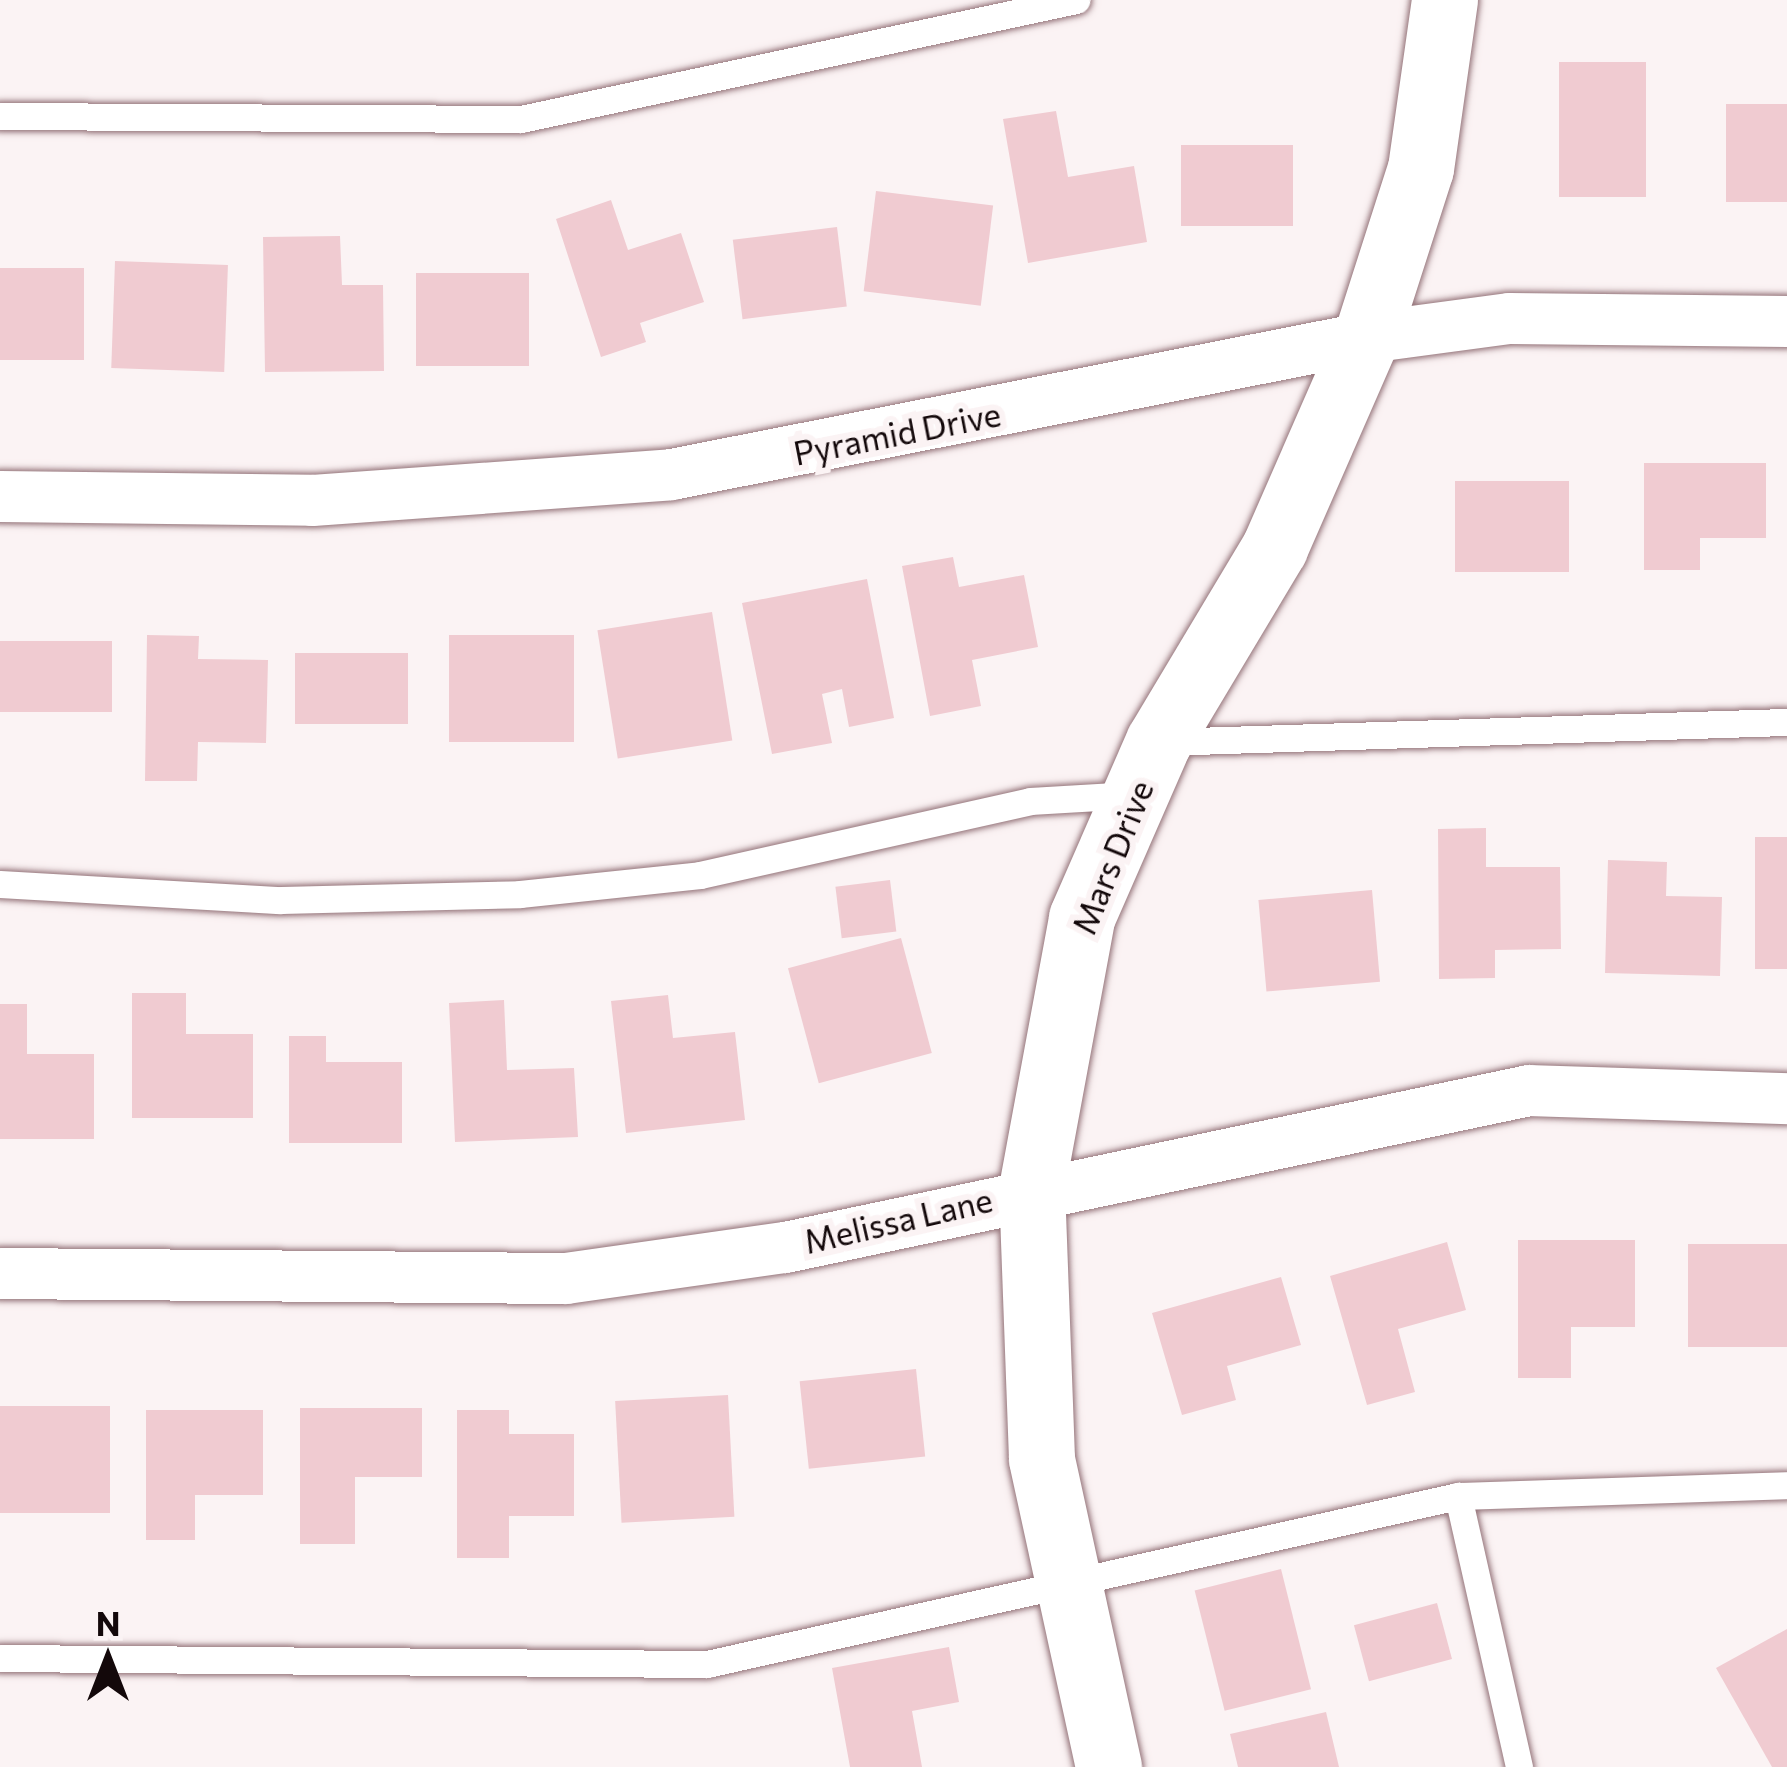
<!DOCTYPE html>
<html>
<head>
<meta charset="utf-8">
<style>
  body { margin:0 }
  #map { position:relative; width:1787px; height:1767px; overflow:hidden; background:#fbf3f4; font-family:Commissioner,sans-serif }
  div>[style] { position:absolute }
  .building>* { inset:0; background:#f0cbd1; transform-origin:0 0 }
  .roads { filter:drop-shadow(0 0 3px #947379) drop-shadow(0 0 3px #947379) }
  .service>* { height:27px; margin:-13.5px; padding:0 13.5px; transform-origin:13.5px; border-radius:13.5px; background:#fff }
  .minor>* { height:51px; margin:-25.5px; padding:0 25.5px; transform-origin:25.5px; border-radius:25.5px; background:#fff }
  .tertiary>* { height:66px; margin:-33px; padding:0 33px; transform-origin:33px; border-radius:33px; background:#fff }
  span { translate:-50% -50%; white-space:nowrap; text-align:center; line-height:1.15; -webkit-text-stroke:12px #fbf3f4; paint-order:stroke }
  .street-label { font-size:33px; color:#13080a }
  .north { position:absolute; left:48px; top:1599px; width:120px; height:120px; -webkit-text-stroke:9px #fbf3f4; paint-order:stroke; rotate:0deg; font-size:33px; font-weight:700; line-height:48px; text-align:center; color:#13080a }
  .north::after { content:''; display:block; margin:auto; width:42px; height:54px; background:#13080a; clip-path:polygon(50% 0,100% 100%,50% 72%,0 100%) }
</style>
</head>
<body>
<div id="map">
  <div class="building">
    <i style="left:1559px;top:62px;width:87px;height:135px"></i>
    <i style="left:1726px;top:104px;width:61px;height:98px"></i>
    <i style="clip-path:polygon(1056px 111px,1068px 177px,1134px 166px,1147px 242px,1028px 263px,1003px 119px)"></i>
    <i style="left:1181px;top:145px;width:112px;height:81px"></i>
    <i style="left:876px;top:191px;width:118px;height:101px;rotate:7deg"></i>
    <i style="clip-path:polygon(611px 200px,628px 250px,681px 233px,704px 302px,640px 323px,646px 342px,601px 357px,556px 219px)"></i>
    <i style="left:837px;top:227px;width:80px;height:105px;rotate:83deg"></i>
    <i style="clip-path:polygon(340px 236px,342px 285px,383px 285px,384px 371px,265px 372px,263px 237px)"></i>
    <i style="left:115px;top:261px;width:113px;height:107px;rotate:2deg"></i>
    <i style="left:0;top:268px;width:84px;height:92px"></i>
    <i style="left:416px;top:273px;width:113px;height:93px"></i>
    <i style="clip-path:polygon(1644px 463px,1766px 463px,1766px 538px,1700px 538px,1700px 570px,1644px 570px)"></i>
    <i style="left:1455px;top:481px;width:114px;height:91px"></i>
    <i style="clip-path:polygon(953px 557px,959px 587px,1024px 575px,1038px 647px,972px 660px,981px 706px,930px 716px,902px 566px)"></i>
    <i style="clip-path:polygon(867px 579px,894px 718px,849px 727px,842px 689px,822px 694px,832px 743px,772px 754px,742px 603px)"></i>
    <i style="left:712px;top:612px;width:130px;height:116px;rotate:81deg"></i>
    <i style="clip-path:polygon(147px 635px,199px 636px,198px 659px,268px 660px,266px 743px,198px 742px,197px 781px,145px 781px)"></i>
    <i style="left:449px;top:635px;width:125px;height:107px"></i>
    <i style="left:0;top:641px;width:112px;height:71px"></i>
    <i style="left:295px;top:653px;width:113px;height:71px"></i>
    <i style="clip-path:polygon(1486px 828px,1486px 867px,1560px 867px,1561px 949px,1495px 950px,1495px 978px,1439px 979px,1438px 829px)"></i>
    <i style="left:1755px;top:837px;width:32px;height:132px"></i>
    <i style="clip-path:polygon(1608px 860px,1667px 862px,1666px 896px,1722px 897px,1720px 976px,1605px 973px)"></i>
    <i style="left:890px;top:880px;width:52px;height:55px;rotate:83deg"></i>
    <i style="left:1372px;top:890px;width:92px;height:114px;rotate:85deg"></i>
    <i style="left:901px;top:938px;width:119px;height:117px;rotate:75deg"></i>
    <i style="clip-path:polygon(132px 993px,186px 993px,186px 1034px,253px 1034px,253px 1118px,132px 1118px)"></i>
    <i style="clip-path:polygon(668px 995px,673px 1038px,735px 1032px,745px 1120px,626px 1133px,611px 1001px)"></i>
    <i style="clip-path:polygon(504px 1000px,507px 1070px,574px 1068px,578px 1137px,455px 1142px,449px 1003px)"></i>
    <i style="clip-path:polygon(0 1004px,27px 1004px,27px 1054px,94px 1054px,94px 1139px,0 1139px)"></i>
    <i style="clip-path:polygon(289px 1036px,326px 1036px,326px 1062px,402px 1062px,402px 1143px,289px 1143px)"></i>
    <i style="clip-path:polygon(1518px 1240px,1635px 1240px,1635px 1327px,1571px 1327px,1571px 1378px,1518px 1378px)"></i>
    <i style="clip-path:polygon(1447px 1242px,1466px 1310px,1398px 1329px,1415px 1392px,1367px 1405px,1330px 1276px)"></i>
    <i style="left:1688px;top:1244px;width:99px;height:103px"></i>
    <i style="clip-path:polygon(1281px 1277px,1301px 1345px,1227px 1366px,1236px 1400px,1182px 1415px,1152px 1313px)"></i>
    <i style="left:916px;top:1369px;width:88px;height:117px;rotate:84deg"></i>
    <i style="left:728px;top:1395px;width:122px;height:113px;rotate:87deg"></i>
    <i style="left:0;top:1406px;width:110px;height:107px"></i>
    <i style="clip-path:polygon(300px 1408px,422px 1408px,422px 1477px,355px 1477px,355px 1544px,300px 1544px)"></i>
    <i style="clip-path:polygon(146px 1410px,263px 1410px,263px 1495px,195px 1495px,195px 1540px,146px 1540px)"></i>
    <i style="clip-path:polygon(457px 1410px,509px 1410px,509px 1434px,574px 1434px,574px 1516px,509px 1516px,509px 1558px,457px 1558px)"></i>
    <i style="left:1281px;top:1569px;width:124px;height:89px;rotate:76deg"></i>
    <i style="left:1437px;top:1603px;width:58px;height:86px;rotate:75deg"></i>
    <i style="clip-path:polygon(1787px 1629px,1787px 1767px,1772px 1767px,1716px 1668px)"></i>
    <i style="clip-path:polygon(949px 1647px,959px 1702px,912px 1711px,922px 1767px,850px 1767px,832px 1668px)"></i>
    <i style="clip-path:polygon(1326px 1712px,1339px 1767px,1238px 1767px,1230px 1734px)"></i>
  </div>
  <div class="roads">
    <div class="service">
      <i style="left:0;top:116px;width:521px;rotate:0.33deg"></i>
      <i style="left:521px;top:119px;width:568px;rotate:-12.1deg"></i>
      <i style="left:1163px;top:742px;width:624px;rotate:-1.84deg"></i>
      <i style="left:0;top:884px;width:281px;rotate:3.3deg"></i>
      <i style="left:281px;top:900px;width:239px;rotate:-1.4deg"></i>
      <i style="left:520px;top:894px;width:181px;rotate:-6deg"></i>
      <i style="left:700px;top:875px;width:338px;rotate:-12.6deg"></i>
      <i style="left:1030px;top:801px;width:102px;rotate:-3.4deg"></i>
      <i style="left:1458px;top:1496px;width:278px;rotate:77.3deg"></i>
      <i style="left:0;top:1658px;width:707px;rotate:0.49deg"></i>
      <i style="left:707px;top:1664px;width:770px;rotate:-12.61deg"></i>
      <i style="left:1458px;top:1496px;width:329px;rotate:-1.9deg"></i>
    </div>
    <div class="minor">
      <i style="left:0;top:496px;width:312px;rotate:0.7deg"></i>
      <i style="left:312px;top:500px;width:360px;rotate:-4.1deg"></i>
      <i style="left:671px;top:474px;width:709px;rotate:-11.14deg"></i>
      <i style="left:1367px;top:337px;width:143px;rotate:-7.6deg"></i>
      <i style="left:1509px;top:318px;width:278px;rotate:0.6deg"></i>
      <i style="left:0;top:1273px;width:566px;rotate:0.51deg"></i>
      <i style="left:566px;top:1278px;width:221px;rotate:-8.1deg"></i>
      <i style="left:785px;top:1247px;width:760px;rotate:-11.92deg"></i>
      <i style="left:1529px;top:1090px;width:258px;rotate:1.8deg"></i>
    </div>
    <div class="tertiary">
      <i style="left:1109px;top:1767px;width:315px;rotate:-102.3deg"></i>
      <i style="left:1042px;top:1459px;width:270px;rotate:-92.1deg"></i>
      <i style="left:1032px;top:1189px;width:276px;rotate:-79.5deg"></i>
      <i style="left:1082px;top:918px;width:192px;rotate:-66.4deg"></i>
      <i style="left:1159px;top:742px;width:226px;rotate:-59.1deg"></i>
      <i style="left:1275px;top:548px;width:230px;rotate:-66.4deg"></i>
      <i style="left:1367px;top:337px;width:176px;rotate:-72.2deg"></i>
      <i style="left:1421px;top:169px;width:171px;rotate:-81.9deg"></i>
    </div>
  </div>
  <div class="street-label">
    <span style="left:897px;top:433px;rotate:-11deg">Pyramid Drive</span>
    <span style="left:1112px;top:857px;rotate:-68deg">Mars Drive</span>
    <span style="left:898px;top:1220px;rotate:-13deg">Melissa Lane</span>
  </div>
  <div class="north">N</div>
</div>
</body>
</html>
